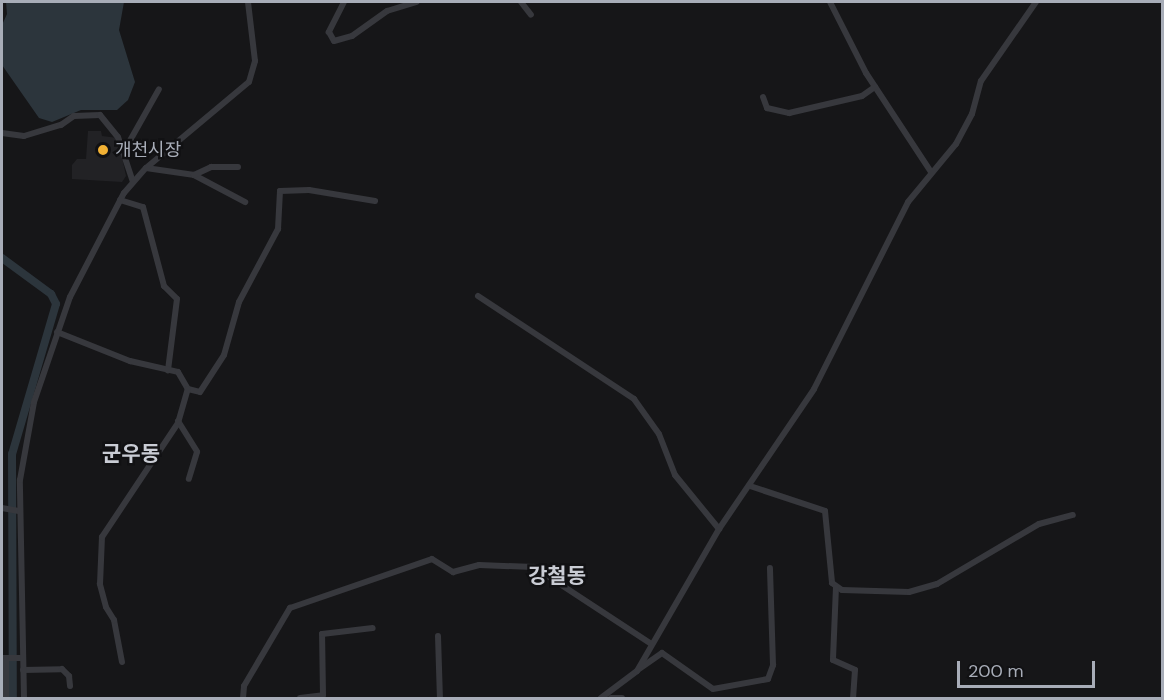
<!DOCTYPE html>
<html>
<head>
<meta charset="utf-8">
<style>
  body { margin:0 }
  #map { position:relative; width:1164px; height:700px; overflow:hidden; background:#161618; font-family:"DM Sans","Noto Sans KR",sans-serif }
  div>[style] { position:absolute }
  .built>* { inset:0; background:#222225 }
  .water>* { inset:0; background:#2c353c }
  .river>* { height:8px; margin:-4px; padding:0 4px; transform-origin:4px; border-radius:4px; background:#2c353c }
  .minor>* { height:6px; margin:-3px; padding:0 3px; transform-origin:3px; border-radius:3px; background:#37383d }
  .dots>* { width:16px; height:16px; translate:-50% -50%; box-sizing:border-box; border:3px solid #111113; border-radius:50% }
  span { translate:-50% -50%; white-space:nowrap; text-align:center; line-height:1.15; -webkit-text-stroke:5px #111113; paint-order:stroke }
  .poi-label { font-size:18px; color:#a8adb8 }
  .left { translate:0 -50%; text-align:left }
  .quarter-label { font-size:21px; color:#c9ccd4; font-weight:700 }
  .frame { position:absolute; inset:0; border:3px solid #a8adb8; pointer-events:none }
  .scale { position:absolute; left:957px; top:661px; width:138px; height:27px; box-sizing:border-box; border:3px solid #a8adb8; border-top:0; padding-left:8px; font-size:18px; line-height:21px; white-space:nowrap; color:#a8adb8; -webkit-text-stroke:4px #111113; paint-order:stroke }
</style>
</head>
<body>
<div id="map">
  <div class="built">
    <i style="clip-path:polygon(88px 131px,101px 131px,102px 136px,118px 138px,126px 176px,122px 182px,72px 179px,72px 165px,77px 159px,86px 159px)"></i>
  </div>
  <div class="water">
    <i style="clip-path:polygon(6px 2px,124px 2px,119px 30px,135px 82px,128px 100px,117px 110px,81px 110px,52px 122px,39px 118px,2px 65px,2px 25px,7px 14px)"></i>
  </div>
  <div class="river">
    <i style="left:2px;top:258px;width:61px;rotate:36.3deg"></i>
    <i style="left:51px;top:294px;width:11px;rotate:63deg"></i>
    <i style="left:56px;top:304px;width:156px;rotate:106.3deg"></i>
    <i style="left:12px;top:454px;width:244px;rotate:89.8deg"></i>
  </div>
  <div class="minor">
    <i style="left:344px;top:2px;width:34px;rotate:117deg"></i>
    <i style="left:329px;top:32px;width:10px;rotate:61deg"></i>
    <i style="left:334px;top:41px;width:19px;rotate:-16deg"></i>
    <i style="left:352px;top:36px;width:43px;rotate:-35.5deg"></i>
    <i style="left:387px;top:11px;width:31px;rotate:-17deg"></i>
    <i style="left:521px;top:2px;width:16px;rotate:52deg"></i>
    <i style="left:830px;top:2px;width:80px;rotate:63.1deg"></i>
    <i style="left:866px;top:73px;width:118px;rotate:56.7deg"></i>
    <i style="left:763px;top:97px;width:12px;rotate:70deg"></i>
    <i style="left:767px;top:108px;width:23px;rotate:13deg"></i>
    <i style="left:789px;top:113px;width:75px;rotate:-13.1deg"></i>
    <i style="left:862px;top:96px;width:16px;rotate:-35deg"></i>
    <i style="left:2px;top:133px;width:22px;rotate:8deg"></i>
    <i style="left:24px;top:136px;width:39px;rotate:-17deg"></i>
    <i style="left:61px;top:125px;width:16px;rotate:-35deg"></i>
    <i style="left:74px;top:116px;width:26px;rotate:-2deg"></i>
    <i style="left:100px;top:115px;width:28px;rotate:51deg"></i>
    <i style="left:118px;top:137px;width:47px;rotate:71.6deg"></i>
    <i style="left:123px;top:153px;width:73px;rotate:-60.6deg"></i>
    <i style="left:146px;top:168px;width:49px;rotate:8.3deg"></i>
    <i style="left:194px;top:175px;width:58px;rotate:27.9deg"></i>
    <i style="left:194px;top:175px;width:19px;rotate:-25deg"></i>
    <i style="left:211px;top:167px;width:27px"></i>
    <i style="left:120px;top:200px;width:24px;rotate:17deg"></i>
    <i style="left:143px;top:207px;width:82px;rotate:75.1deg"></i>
    <i style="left:164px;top:286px;width:18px;rotate:45deg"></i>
    <i style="left:177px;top:299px;width:72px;rotate:97.2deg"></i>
    <i style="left:478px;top:296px;width:187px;rotate:33.4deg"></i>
    <i style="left:634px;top:399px;width:43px;rotate:54.5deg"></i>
    <i style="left:659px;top:434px;width:44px;rotate:68.7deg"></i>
    <i style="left:675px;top:475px;width:70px;rotate:50.8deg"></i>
    <i style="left:57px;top:332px;width:79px;rotate:21.7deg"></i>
    <i style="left:130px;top:361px;width:49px;rotate:12.9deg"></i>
    <i style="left:178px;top:372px;width:20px;rotate:60deg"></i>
    <i style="left:188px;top:389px;width:12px;rotate:14deg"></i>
    <i style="left:200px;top:392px;width:44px;rotate:-57deg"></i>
    <i style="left:224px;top:355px;width:55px;rotate:-74.2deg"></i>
    <i style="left:239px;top:302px;width:83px;rotate:-61.9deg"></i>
    <i style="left:278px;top:229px;width:38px;rotate:-87deg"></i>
    <i style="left:280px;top:191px;width:29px;rotate:-2deg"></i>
    <i style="left:309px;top:190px;width:67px;rotate:9.5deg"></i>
    <i style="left:178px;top:421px;width:36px;rotate:58deg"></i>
    <i style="left:197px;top:452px;width:28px;rotate:107deg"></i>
    <i style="left:750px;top:486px;width:79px;rotate:18.4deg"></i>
    <i style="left:825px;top:511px;width:72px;rotate:84.4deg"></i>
    <i style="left:832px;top:583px;width:12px;rotate:35deg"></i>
    <i style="left:842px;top:590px;width:67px;rotate:1.7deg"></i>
    <i style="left:909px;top:592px;width:29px;rotate:-16deg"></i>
    <i style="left:937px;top:584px;width:118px;rotate:-30.5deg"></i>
    <i style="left:1039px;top:524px;width:35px;rotate:-15deg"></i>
    <i style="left:2px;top:508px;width:17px;rotate:10deg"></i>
    <i style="left:836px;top:587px;width:73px;rotate:92.4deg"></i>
    <i style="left:833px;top:660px;width:24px;rotate:24deg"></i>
    <i style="left:855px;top:670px;width:28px;rotate:94deg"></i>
    <i style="left:438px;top:636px;width:62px;rotate:88.2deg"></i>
    <i style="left:2px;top:658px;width:20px"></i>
    <i style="left:122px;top:662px;width:43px;rotate:-100.8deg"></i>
    <i style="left:114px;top:620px;width:15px;rotate:-122deg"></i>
    <i style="left:106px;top:607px;width:24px;rotate:-105deg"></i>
    <i style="left:100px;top:584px;width:47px;rotate:-87.6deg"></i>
    <i style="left:102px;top:537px;width:137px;rotate:-56.3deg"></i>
    <i style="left:178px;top:423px;width:35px;rotate:-74deg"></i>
    <i style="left:639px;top:669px;width:28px;rotate:-35deg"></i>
    <i style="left:662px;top:653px;width:62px;rotate:35.2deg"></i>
    <i style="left:713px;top:689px;width:56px;rotate:-10.3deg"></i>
    <i style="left:768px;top:679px;width:15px;rotate:-70deg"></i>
    <i style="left:773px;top:665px;width:97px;rotate:-91.8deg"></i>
    <i style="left:23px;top:670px;width:39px;rotate:-1deg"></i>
    <i style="left:62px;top:669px;width:10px;rotate:45deg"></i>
    <i style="left:69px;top:676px;width:10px;rotate:84deg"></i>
    <i style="left:6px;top:698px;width:39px;rotate:-90deg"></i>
    <i style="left:24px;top:698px;width:218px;rotate:-91.1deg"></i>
    <i style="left:20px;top:480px;width:79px;rotate:-79.8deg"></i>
    <i style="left:34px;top:402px;width:111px;rotate:-71.1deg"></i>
    <i style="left:70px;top:297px;width:117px;rotate:-62.6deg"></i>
    <i style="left:124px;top:193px;width:33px;rotate:-49deg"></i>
    <i style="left:146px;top:168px;width:134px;rotate:-39.9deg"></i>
    <i style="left:249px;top:82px;width:22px;rotate:-74deg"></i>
    <i style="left:255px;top:61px;width:59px;rotate:-96.8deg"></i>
    <i style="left:243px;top:698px;width:12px;rotate:-85deg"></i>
    <i style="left:244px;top:686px;width:91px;rotate:-59.5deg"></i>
    <i style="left:290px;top:608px;width:150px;rotate:-19deg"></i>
    <i style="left:432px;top:559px;width:25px;rotate:32deg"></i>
    <i style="left:453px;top:572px;width:27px;rotate:-15deg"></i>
    <i style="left:479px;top:565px;width:55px;rotate:2.1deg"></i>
    <i style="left:534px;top:567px;width:140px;rotate:33.3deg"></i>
    <i style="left:300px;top:698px;width:23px;rotate:-7deg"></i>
    <i style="left:323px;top:695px;width:61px;rotate:-90.9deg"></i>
    <i style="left:322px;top:634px;width:51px;rotate:-6.7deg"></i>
    <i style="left:601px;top:698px;width:45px;rotate:-36.9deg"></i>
    <i style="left:637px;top:671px;width:164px;rotate:-60deg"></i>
    <i style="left:719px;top:529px;width:169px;rotate:-55.8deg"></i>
    <i style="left:814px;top:389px;width:209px;rotate:-63.3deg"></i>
    <i style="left:908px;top:202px;width:75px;rotate:-50.4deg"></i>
    <i style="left:956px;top:144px;width:34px;rotate:-62deg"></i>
    <i style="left:972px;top:114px;width:34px;rotate:-75deg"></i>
    <i style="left:981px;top:81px;width:96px;rotate:-55.2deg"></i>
    <i style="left:611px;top:698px;width:11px"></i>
  </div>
  <div class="dots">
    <i style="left:103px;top:150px;background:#f2b134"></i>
  </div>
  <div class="poi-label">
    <span class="left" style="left:115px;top:150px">개천시장</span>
  </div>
  <div class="quarter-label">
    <span style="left:131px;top:454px">군우동</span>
    <span style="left:557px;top:576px">강철동</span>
  </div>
  <div class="frame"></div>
  <div class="scale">200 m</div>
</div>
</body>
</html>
